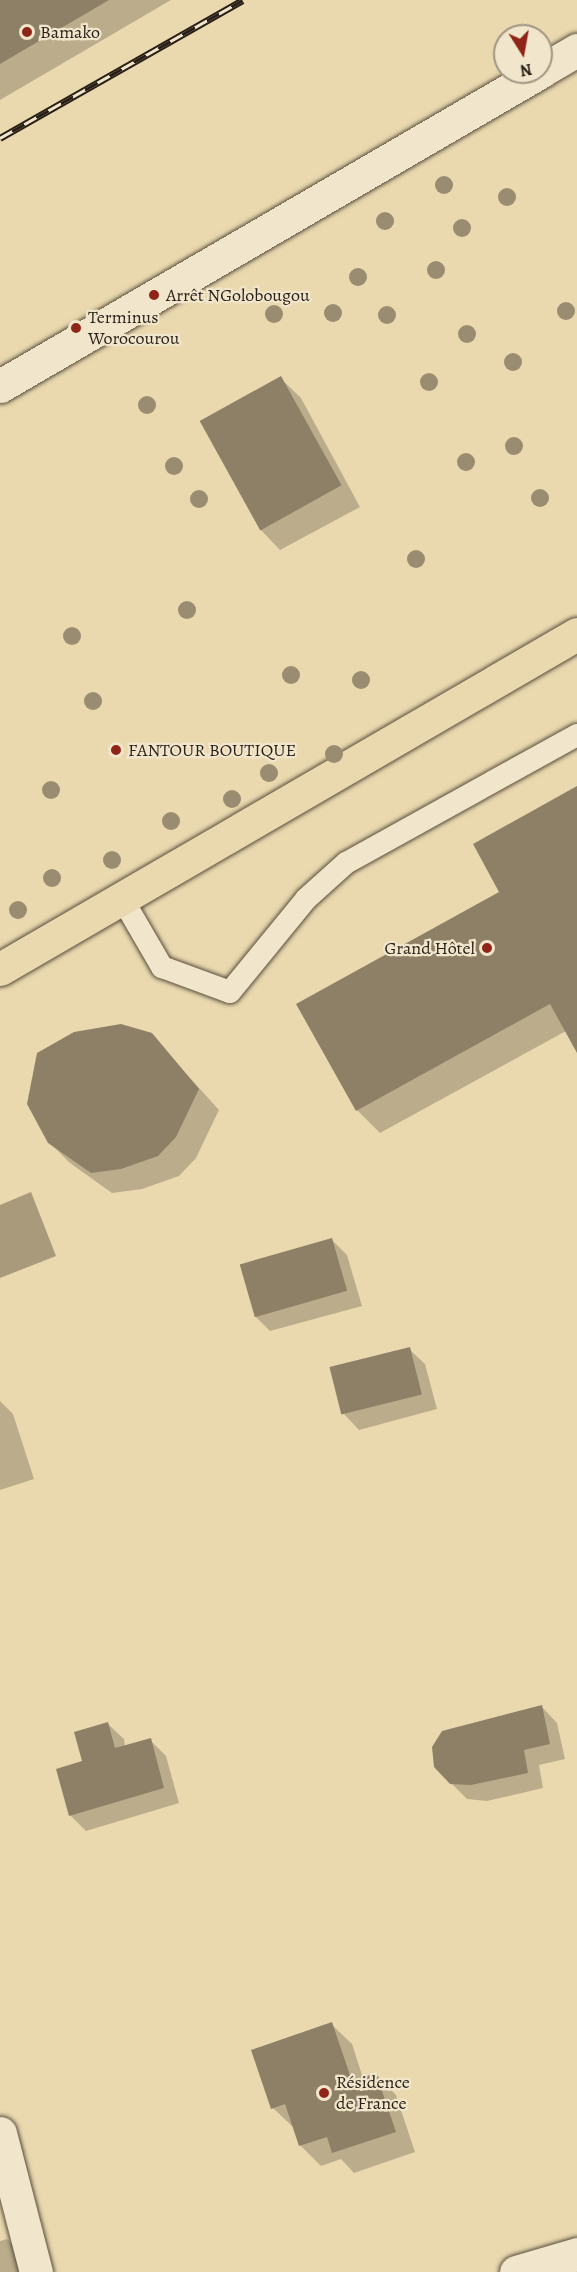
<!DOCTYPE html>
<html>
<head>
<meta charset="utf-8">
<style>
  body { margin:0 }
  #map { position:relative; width:577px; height:2272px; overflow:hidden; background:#ead9af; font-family:Alegreya,serif }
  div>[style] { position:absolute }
  .water>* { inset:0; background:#a89a7b }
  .shadow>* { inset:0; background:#0003 }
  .building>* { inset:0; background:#8d8066; transform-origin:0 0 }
  .roads { filter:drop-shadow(0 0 2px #584e3c) drop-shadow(0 0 2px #584e3c) }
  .lane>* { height:22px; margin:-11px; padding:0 11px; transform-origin:11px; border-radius:11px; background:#f1e6cb }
  .street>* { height:33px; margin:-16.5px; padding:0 16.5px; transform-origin:16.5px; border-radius:16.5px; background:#f1e6cb }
  .secondary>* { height:33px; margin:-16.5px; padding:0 16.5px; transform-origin:16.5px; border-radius:16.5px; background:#f1e6cb }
  .primary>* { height:33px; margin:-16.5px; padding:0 16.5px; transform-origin:16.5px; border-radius:16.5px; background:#ead9af }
  .rail>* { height:7px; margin-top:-3.5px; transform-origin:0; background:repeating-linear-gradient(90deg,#f1e6cb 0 14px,#281f16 0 28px); box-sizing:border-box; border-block:2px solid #281f16 }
  .trees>* { width:18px; height:18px; margin:-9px; border-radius:50%; background:#9a8c70 }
  .dots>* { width:16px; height:16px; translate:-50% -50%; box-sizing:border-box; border:3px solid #f1e6cb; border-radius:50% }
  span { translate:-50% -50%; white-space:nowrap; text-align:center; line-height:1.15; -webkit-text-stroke:4.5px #f1e6cb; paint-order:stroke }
  .poi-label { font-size:18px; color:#281f16 }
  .left { translate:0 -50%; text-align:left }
  .right { translate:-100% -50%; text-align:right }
  .north { position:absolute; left:493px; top:24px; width:60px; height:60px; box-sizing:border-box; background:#f1e6cb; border:2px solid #a19683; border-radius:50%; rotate:169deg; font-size:16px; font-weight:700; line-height:24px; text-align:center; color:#281f16 }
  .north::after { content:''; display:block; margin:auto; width:21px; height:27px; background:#8f2418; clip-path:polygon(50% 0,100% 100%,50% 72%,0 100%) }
</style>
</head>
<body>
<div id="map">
  <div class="water">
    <i style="clip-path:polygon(31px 1192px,56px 1256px,0 1278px,0 1205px)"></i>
  </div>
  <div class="shadow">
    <i style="clip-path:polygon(0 0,171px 0,0 100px)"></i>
    <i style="clip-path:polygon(280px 378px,301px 398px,360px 507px,280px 550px,260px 529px)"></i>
    <i style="clip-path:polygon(577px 792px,577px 1050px,566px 1031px,380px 1133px,357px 1110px,501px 893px)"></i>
    <i style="clip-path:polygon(151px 1035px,219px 1110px,196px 1158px,179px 1176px,142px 1189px,112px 1193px,70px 1163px,49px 1142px)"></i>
    <i style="clip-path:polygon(332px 1240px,347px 1255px,362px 1306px,270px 1331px,254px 1315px)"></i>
    <i style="clip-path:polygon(409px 1349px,425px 1364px,437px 1409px,359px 1430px,344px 1414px)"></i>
    <i style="clip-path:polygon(0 1401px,13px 1414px,34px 1479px,0 1490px)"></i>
    <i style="clip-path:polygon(542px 1707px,557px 1723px,565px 1759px,539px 1765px,543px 1788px,487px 1801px,467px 1799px,435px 1767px)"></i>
    <i style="clip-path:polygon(108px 1724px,124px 1739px,125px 1747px,150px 1740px,166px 1756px,179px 1803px,86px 1831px,70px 1815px,83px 1762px)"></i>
    <i style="clip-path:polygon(331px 2024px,352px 2044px,363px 2078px,376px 2074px,396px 2095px,415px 2152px,354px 2173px,341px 2159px,321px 2166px,300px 2145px,294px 2128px,273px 2108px)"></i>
    <i style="clip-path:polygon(7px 2239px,30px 2262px,33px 2272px,0 2272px,0 2241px)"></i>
  </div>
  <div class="building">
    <i style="clip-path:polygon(0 0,109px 0,0 64px)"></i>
    <i style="left:281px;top:376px;width:125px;height:93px;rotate:61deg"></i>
    <i style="clip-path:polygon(577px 786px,577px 1053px,550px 1004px,356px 1111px,296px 1004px,499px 892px,473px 844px)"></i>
    <i style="clip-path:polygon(121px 1024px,152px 1033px,199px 1089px,176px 1137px,158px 1156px,121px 1169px,91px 1173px,48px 1143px,27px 1104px,37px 1053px,74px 1032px)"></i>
    <i style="left:332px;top:1238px;width:55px;height:96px;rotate:74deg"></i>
    <i style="left:410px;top:1347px;width:49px;height:83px;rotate:76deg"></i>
    <i style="clip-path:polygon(542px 1705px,550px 1744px,524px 1750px,528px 1773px,471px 1785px,450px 1784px,434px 1767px,432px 1747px,442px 1731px)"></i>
    <i style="clip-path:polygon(108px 1722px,115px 1748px,151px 1738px,164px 1788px,69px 1816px,56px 1769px,82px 1761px,74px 1732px)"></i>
    <i style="clip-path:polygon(332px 2022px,352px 2081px,376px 2073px,396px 2132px,332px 2153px,327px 2137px,299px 2146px,285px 2104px,271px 2109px,251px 2050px)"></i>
  </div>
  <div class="roads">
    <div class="lane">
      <i style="left:123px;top:900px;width:78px;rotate:59.8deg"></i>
      <i style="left:162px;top:967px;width:72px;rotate:20.2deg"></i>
      <i style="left:230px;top:992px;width:120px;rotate:-50.7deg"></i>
      <i style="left:306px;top:899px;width:54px;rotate:-42deg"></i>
      <i style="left:346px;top:863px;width:264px;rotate:-29deg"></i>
    </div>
    <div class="street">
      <i style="left:541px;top:71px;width:42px;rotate:-30.3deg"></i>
      <i style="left:0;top:386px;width:625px;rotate:-30.18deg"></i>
      <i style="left:0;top:2133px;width:144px;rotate:75.5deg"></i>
    </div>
    <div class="secondary">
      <i style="left:516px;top:2272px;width:64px;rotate:-16.4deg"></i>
    </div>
    <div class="primary">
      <i style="left:0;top:969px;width:667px;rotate:-30.14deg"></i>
    </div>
  </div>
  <div class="rail">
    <i style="left:0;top:138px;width:279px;rotate:-29.6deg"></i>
  </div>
  <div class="trees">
    <i style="left:444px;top:185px"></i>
    <i style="left:507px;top:197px"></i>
    <i style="left:385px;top:221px"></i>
    <i style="left:462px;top:228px"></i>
    <i style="left:436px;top:270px"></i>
    <i style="left:358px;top:277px"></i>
    <i style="left:566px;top:311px"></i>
    <i style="left:333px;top:313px"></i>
    <i style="left:274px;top:314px"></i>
    <i style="left:387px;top:315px"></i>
    <i style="left:467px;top:334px"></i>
    <i style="left:513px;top:362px"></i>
    <i style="left:429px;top:382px"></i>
    <i style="left:147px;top:405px"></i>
    <i style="left:514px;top:446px"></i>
    <i style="left:466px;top:462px"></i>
    <i style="left:174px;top:466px"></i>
    <i style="left:540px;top:498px"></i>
    <i style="left:199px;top:499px"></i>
    <i style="left:416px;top:559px"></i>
    <i style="left:187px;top:610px"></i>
    <i style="left:72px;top:636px"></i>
    <i style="left:291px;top:675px"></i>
    <i style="left:361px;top:680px"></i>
    <i style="left:93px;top:701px"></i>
    <i style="left:334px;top:754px"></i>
    <i style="left:269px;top:773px"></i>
    <i style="left:51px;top:790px"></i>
    <i style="left:232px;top:799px"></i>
    <i style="left:171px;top:821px"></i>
    <i style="left:112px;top:860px"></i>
    <i style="left:52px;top:878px"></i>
    <i style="left:18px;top:910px"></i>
  </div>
  <div class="dots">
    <i style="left:27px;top:32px;background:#8f2418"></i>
    <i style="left:154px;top:295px;background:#8f2418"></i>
    <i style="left:76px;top:328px;background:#8f2418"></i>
    <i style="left:116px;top:750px;background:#8f2418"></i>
    <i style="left:487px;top:948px;background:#8f2418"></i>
    <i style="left:324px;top:2093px;background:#8f2418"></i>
  </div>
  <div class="poi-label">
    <span class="left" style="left:40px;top:32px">Bamako</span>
    <span class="left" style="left:166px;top:295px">Arrêt NGolobougou</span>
    <span class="left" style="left:88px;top:328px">Terminus<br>Worocourou</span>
    <span class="left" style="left:128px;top:750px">FANTOUR BOUTIQUE</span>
    <span class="right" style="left:475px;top:948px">Grand Hôtel</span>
    <span class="left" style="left:336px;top:2093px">Résidence<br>de France</span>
  </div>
  <div class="north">N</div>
</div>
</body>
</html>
